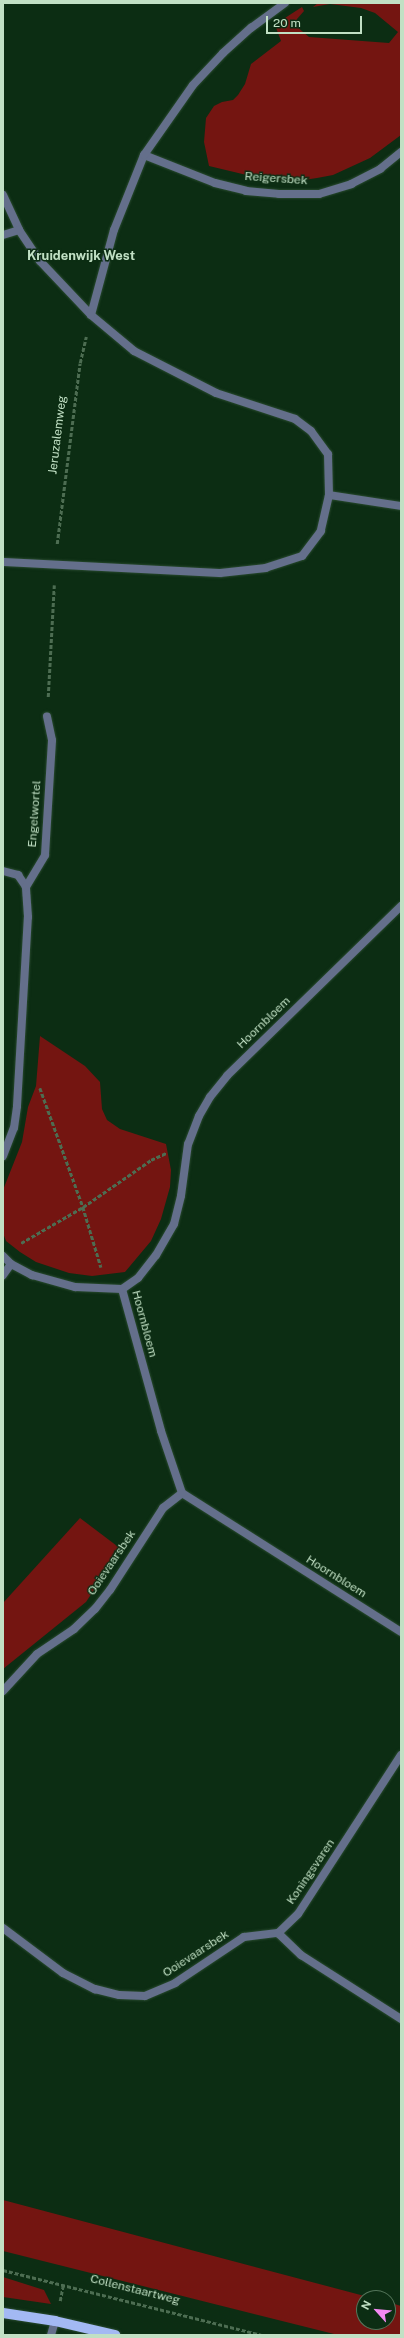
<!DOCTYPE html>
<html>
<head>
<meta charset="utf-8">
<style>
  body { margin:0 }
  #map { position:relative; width:404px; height:2338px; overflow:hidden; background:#0c2d13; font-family:"Public Sans",sans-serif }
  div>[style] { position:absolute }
  .green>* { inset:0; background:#741511 }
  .path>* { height:2.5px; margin-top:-1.25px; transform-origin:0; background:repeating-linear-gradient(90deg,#4d6d52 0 4px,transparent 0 6px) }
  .roads { filter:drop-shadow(0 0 1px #294a2f) drop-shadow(0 0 1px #294a2f) }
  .street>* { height:8px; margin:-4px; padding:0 4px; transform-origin:4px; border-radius:4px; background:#646f8b }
  .primary>* { height:10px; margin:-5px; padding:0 5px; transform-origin:5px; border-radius:5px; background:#a3b9f3 }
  span { translate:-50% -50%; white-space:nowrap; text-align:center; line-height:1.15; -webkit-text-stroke:3px #0c2d13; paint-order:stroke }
  .street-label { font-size:12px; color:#c1e0c4 }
  .neighbourhood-label { font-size:13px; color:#c1e0c4; font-weight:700 }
  .frame { position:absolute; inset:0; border:4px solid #c1e0c4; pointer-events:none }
  .north { position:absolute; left:356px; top:2290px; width:40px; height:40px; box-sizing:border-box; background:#0c2d13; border:1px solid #54755a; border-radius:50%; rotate:297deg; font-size:11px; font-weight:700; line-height:16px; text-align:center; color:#c1e0c4 }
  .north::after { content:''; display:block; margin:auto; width:14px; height:18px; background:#f389f1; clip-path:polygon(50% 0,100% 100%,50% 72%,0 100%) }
  .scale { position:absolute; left:266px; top:16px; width:96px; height:18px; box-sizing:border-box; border:2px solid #c1e0c4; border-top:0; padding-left:5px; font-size:12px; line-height:14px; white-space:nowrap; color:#c1e0c4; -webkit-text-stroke:3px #0c2d13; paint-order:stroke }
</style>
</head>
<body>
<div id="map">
  <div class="green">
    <i style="clip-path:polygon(318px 3px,401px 3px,401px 135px,370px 158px,333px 175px,317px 178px,297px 181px,268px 180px,209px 166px,204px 142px,206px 118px,214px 106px,222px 102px,233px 100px,238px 95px,245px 84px,251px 64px,281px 41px,275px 25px,288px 16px,302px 7px,304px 11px,297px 19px,296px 26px,309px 37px,389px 43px,398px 32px,375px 13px,361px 8px,330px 4px,313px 7px)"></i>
    <i style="clip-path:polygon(40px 1036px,85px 1066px,100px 1082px,102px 1109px,107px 1120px,120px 1129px,166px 1144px,171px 1170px,170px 1187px,161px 1219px,151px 1241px,125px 1272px,92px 1276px,69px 1273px,36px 1262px,20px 1252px,6px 1241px,3px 1233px,3px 1190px,22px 1142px,28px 1107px,36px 1086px)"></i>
    <i style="clip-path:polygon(80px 1518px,121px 1549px,86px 1602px,3px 1669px,3px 1603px)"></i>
    <i style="clip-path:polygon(3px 2200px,372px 2298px,364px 2298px,364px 2322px,388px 2322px,388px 2302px,401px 2306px,401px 2335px,338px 2335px,3px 2251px)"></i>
    <i style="clip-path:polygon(3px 2277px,44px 2290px,51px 2304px,3px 2297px)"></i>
  </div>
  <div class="path">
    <i style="left:57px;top:544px;width:182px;rotate:-82.8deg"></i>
    <i style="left:80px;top:363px;width:27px;rotate:-77deg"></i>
    <i style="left:48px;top:697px;width:112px;rotate:-86.9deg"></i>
    <i style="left:40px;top:1088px;width:127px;rotate:70.1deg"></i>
    <i style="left:83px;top:1207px;width:63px;rotate:73.3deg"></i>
    <i style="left:21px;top:1243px;width:72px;rotate:-30.1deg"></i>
    <i style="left:83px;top:1207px;width:83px;rotate:-34.7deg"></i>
    <i style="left:151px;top:1160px;width:17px;rotate:-25deg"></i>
    <i style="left:3px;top:2270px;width:266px;rotate:14.1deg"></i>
    <i style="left:60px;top:2301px;width:15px;rotate:-79deg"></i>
  </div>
  <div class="roads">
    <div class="street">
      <i style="left:144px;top:155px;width:76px;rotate:21.5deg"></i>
      <i style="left:215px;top:183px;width:32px;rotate:14deg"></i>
      <i style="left:246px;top:191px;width:33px;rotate:5deg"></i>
      <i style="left:279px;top:194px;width:40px"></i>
      <i style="left:319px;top:194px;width:34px;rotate:-17deg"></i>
      <i style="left:351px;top:184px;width:33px;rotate:-27deg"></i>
      <i style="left:380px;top:169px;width:27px;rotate:-39deg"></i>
      <i style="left:3px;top:195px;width:38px;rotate:65deg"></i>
      <i style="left:19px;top:230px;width:37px;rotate:56deg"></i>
      <i style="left:40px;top:261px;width:74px;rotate:46.6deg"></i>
      <i style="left:91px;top:315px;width:56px;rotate:39.9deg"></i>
      <i style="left:134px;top:351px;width:92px;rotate:27.1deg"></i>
      <i style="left:216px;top:393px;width:83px;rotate:18.2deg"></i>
      <i style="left:295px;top:419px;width:20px;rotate:37deg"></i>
      <i style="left:311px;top:431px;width:29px;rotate:54deg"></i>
      <i style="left:328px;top:454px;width:41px;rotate:88.6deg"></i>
      <i style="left:329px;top:495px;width:37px;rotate:103deg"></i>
      <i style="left:321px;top:531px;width:31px;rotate:127deg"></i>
      <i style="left:302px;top:556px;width:38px;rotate:162deg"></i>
      <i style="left:266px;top:568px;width:46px;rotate:173.8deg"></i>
      <i style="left:220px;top:573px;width:217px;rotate:-177.1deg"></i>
      <i style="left:3px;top:235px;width:17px;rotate:-17deg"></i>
      <i style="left:91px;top:315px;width:88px;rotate:-74.9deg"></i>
      <i style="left:114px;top:230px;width:81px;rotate:-68.2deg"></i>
      <i style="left:144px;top:155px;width:85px;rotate:-55deg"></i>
      <i style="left:193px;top:85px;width:44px;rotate:-46.8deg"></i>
      <i style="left:223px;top:53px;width:38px;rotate:-42deg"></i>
      <i style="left:251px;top:28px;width:42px;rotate:-36.3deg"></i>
      <i style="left:329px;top:495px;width:73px;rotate:8.7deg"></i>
      <i style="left:3px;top:871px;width:16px;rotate:15deg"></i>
      <i style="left:18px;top:875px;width:14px;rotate:56deg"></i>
      <i style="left:401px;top:906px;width:243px;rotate:135.7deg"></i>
      <i style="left:227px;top:1076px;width:27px;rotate:129deg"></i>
      <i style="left:210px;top:1097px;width:22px;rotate:120deg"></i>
      <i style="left:199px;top:1116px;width:30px;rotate:111deg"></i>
      <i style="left:188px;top:1144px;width:52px;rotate:97.7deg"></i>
      <i style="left:181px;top:1196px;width:29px;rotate:104deg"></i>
      <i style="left:174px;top:1224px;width:36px;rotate:120deg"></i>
      <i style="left:156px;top:1255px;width:29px;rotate:128deg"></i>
      <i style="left:138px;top:1278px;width:19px;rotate:145deg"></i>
      <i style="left:122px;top:1289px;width:147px;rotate:74.6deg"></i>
      <i style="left:161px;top:1431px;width:65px;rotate:71.3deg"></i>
      <i style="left:182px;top:1493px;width:259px;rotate:32.4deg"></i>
      <i style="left:3px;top:1156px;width:30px;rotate:-69deg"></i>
      <i style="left:14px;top:1128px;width:22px;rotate:-82deg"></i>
      <i style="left:17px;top:1106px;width:189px;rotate:-86.7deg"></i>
      <i style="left:28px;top:917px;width:30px;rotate:-94deg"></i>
      <i style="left:26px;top:887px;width:37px;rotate:-59deg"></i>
      <i style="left:45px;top:855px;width:115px;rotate:-86.5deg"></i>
      <i style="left:52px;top:740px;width:24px;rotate:-102deg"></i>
      <i style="left:3px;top:1256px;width:11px;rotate:45deg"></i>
      <i style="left:11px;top:1264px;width:14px;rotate:126deg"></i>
      <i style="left:11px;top:1264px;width:24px;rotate:28deg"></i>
      <i style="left:32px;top:1275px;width:45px;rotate:15.6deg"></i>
      <i style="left:75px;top:1287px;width:47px;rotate:2.4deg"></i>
      <i style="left:3px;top:1691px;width:50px;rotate:-47.4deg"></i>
      <i style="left:37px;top:1654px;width:45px;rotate:-34deg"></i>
      <i style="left:74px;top:1629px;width:29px;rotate:-44deg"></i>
      <i style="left:95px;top:1609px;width:24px;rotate:-52deg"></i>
      <i style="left:110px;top:1590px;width:98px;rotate:-57.1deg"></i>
      <i style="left:163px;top:1508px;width:24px;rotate:-38deg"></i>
      <i style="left:401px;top:1755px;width:189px;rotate:122.9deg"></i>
      <i style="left:298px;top:1914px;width:28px;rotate:136deg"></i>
      <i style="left:278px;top:1933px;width:32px;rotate:44deg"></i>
      <i style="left:301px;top:1955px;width:119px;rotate:32.6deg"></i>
      <i style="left:3px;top:1928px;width:75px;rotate:36.9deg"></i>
      <i style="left:63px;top:1973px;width:36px;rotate:27deg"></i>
      <i style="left:95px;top:1989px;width:25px;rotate:14deg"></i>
      <i style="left:119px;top:1995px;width:26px;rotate:2deg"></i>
      <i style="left:145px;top:1996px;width:33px;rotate:-23deg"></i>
      <i style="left:175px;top:1983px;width:83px;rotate:-33.7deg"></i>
      <i style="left:244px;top:1937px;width:34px;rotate:-7deg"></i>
      <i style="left:51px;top:2335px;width:15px;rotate:-74deg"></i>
    </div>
    <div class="primary">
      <i style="left:3px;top:2313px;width:53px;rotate:8.7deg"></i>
      <i style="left:55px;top:2321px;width:62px;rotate:13.1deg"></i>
    </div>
  </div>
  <div class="street-label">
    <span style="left:276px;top:179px;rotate:4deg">Reigersbek</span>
    <span style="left:58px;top:435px;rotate:-83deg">Jeruzalemweg</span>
    <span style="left:35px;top:814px;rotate:-86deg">Engelwortel</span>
    <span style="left:264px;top:1023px;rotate:-44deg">Hoornbloem</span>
    <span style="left:144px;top:1324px;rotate:75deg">Hoornbloem</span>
    <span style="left:112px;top:1563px;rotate:-56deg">Ooievaarsbek</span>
    <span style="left:336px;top:1577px;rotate:32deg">Hoornbloem</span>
    <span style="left:311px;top:1872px;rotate:-56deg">Koningsvaren</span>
    <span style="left:196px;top:1954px;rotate:-33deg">Ooievaarsbek</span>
    <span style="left:135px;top:2290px;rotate:14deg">Collenstaartweg</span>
  </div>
  <div class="neighbourhood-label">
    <span style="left:81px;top:256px">Kruidenwijk West</span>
  </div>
  <div class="frame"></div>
  <div class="north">N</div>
  <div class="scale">20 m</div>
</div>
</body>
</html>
